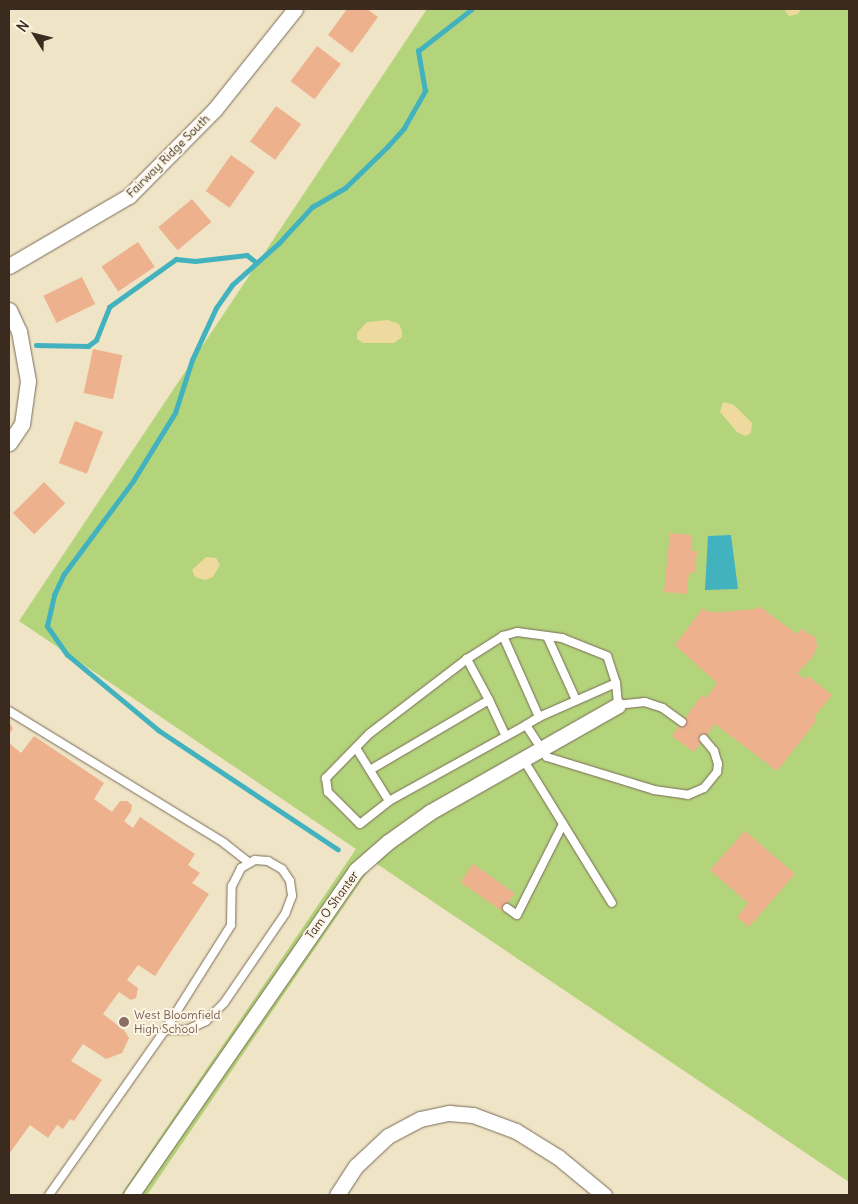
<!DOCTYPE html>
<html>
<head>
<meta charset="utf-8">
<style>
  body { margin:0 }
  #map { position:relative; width:858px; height:1204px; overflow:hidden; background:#efe4c5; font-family:Delius,sans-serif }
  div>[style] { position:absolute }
  .green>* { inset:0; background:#b4d47b }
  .sand>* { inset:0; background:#eeda9e }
  .water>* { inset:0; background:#43b2bf }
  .stream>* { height:4.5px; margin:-2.25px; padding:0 2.25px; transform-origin:2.25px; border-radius:2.25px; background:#43b2bf }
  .building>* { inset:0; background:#edb18e; transform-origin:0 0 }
  .roads { filter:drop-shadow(0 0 1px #7a6b58) drop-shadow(0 0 1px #7a6b58) }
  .service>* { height:8px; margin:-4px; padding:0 4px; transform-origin:4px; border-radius:4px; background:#fff }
  .minor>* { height:15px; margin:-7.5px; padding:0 7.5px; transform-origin:7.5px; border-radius:7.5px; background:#fff }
  .dots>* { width:14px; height:14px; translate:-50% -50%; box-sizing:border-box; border:2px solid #fcf5e5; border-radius:50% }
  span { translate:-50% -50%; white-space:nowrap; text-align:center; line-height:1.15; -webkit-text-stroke:4px #fcf5e5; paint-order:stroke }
  .street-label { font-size:12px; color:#3b2a1e }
  .education-label { font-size:12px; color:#785e54 }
  .left { translate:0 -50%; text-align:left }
  .frame { position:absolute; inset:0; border:10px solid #3b2a1e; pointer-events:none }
  .north { position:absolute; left:10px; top:10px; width:50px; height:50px; -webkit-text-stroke:4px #fcf5e5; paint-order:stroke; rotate:306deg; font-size:14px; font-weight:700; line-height:20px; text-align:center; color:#3b2a1e }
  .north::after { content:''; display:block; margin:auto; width:18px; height:22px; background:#3b2a1e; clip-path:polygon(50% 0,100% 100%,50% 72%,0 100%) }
</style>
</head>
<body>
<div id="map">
  <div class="green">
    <i style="clip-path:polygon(427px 9px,849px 9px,849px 1182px,374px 862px,147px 1195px,121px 1195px,356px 849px,19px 621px)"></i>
  </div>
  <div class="sand">
    <i style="clip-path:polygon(784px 9px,801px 9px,798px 14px,789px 16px)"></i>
    <i style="clip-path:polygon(388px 320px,399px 324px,402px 331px,402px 337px,394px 343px,363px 343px,357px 339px,357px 333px,367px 322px)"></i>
    <i style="clip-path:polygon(723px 402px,734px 405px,752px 423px,751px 433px,745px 436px,737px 432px,720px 412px)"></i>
    <i style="clip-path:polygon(206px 557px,216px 558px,220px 565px,213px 577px,205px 580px,195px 577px,192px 570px)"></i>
  </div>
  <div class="water">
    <i style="clip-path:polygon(731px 535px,738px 589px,705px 590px,708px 536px)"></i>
  </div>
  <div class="stream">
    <i style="left:36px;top:345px;width:52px;rotate:1.1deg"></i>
    <i style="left:88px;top:346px;width:10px;rotate:-37deg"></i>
    <i style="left:96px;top:340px;width:35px;rotate:-68deg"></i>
    <i style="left:109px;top:307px;width:82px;rotate:-35.6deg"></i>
    <i style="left:176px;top:259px;width:19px;rotate:6deg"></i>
    <i style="left:195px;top:261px;width:52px;rotate:-6.6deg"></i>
    <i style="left:247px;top:255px;width:11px;rotate:38deg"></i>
    <i style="left:338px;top:850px;width:215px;rotate:-146.4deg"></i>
    <i style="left:159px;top:731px;width:119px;rotate:-140.4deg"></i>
    <i style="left:67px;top:655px;width:35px;rotate:-125deg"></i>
    <i style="left:47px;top:626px;width:32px;rotate:-77deg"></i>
    <i style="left:54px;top:595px;width:23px;rotate:-65deg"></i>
    <i style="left:64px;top:574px;width:116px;rotate:-53.4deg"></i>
    <i style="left:133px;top:481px;width:80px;rotate:-58.3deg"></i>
    <i style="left:175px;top:413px;width:56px;rotate:-72.2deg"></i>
    <i style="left:192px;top:360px;width:57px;rotate:-65.2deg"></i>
    <i style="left:216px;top:308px;width:28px;rotate:-55deg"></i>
    <i style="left:232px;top:285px;width:63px;rotate:-41.8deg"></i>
    <i style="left:279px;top:243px;width:49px;rotate:-47.5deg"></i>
    <i style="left:312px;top:207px;width:38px;rotate:-30deg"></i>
    <i style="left:345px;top:188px;width:60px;rotate:-44.3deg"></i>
    <i style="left:388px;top:146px;width:24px;rotate:-48deg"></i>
    <i style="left:404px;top:128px;width:43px;rotate:-60.4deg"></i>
    <i style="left:425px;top:91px;width:41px;rotate:-99.9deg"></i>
    <i style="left:418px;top:51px;width:68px;rotate:-37.9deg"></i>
  </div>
  <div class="building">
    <i style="clip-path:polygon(347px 9px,367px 9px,378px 17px,352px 53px,328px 35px)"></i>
    <i style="left:317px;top:46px;width:30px;height:44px;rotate:37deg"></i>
    <i style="left:276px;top:106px;width:31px;height:44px;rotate:36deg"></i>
    <i style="left:231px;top:155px;width:29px;height:44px;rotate:35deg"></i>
    <i style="left:192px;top:199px;width:30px;height:44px;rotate:50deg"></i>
    <i style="left:138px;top:242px;width:30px;height:44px;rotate:56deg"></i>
    <i style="left:82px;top:277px;width:30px;height:43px;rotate:64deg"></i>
    <i style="left:93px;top:349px;width:30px;height:45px;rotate:12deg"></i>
    <i style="left:75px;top:421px;width:30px;height:45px;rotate:21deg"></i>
    <i style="left:44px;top:482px;width:30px;height:44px;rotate:45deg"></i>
    <i style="clip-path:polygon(670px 533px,692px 535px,691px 551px,697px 551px,695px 573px,689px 572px,687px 594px,664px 592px)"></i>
    <i style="clip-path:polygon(759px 606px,797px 634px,801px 629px,816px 638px,817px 647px,812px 658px,797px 673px,805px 679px,808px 676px,832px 695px,814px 717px,817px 720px,777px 771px,715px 724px,694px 752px,672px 736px,702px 695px,706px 698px,717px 683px,675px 645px,703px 608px,708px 612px,722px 612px,756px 609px)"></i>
    <i style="clip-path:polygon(9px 721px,13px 729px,9px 734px)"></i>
    <i style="clip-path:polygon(34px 736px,104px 783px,94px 799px,112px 812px,120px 801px,127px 801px,132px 805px,131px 811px,124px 821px,133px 828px,140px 817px,195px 854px,188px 865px,200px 873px,192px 883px,209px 894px,155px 976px,138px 965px,127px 980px,138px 988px,136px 998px,131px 1000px,119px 992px,103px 1014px,124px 1030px,129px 1038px,122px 1053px,106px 1059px,83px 1044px,71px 1061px,102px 1080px,74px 1121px,70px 1119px,63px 1129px,57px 1125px,48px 1138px,30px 1125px,9px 1154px,9px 743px,21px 753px)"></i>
    <i style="clip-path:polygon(745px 831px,795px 874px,749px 927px,737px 917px,748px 903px,710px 870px)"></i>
    <i style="left:473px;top:864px;width:51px;height:22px;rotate:35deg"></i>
  </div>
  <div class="roads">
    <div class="service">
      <i style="left:503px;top:636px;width:43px;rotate:147.4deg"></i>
      <i style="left:467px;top:659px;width:123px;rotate:142.6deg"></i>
      <i style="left:369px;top:734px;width:62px;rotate:134.3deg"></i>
      <i style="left:326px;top:778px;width:14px;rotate:82deg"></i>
      <i style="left:328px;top:792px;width:45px;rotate:45deg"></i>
      <i style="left:360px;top:824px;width:37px;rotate:-38deg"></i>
      <i style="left:389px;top:801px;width:157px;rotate:-29deg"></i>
      <i style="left:547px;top:636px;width:70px;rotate:65.6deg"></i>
      <i style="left:489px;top:700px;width:38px;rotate:65deg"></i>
      <i style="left:9px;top:711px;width:252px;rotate:31.5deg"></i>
      <i style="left:224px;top:843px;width:31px;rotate:38deg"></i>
      <i style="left:539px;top:717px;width:84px;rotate:-23.8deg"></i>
      <i style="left:682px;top:722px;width:24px;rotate:-144deg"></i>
      <i style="left:663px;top:708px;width:19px;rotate:-162deg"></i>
      <i style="left:645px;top:702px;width:27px;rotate:174deg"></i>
      <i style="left:618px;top:705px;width:22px;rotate:-95deg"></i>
      <i style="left:616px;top:683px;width:28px;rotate:-108deg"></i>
      <i style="left:607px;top:656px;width:48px;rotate:-158.2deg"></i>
      <i style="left:562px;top:638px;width:45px;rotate:-172.4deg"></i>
      <i style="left:517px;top:632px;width:15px;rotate:164deg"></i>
      <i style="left:503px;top:636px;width:89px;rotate:66deg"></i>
      <i style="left:539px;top:717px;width:15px;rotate:148deg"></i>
      <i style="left:526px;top:725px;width:38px;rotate:57deg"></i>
      <i style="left:547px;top:757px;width:112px;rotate:17.1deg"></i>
      <i style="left:654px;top:790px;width:34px;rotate:8deg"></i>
      <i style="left:688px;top:795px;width:17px;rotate:-24deg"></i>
      <i style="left:704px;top:788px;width:21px;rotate:-51deg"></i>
      <i style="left:717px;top:772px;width:8px;rotate:-83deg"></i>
      <i style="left:718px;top:764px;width:14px;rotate:-107deg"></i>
      <i style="left:714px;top:751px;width:16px;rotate:-130deg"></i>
      <i style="left:356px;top:748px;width:62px;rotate:58.1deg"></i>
      <i style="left:523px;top:759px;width:169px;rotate:58.3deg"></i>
      <i style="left:370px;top:770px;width:138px;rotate:-30.5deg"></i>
      <i style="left:489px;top:700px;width:47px;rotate:-118.2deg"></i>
      <i style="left:507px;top:908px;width:12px;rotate:35deg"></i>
      <i style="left:517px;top:915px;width:102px;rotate:-63.2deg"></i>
      <i style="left:49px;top:1195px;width:202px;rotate:-54.9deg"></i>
      <i style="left:165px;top:1030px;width:124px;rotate:-57.8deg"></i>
      <i style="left:231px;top:925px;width:39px;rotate:-89deg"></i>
      <i style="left:232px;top:886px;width:20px;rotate:-63deg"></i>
      <i style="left:241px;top:868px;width:16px;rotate:-30deg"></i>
      <i style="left:255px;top:860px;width:13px;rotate:4deg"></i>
      <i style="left:268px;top:861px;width:16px;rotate:30deg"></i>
      <i style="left:282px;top:869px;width:14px;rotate:56deg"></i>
      <i style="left:290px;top:881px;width:15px;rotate:82deg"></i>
      <i style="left:292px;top:896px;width:19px;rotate:111deg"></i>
      <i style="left:285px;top:914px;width:108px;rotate:124.4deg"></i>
      <i style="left:224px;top:1003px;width:25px;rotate:135deg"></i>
      <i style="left:206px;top:1021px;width:21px;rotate:155deg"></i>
      <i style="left:187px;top:1030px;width:22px;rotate:180deg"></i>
    </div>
    <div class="minor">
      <i style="left:9px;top:266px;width:139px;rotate:-30.3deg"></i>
      <i style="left:129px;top:196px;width:122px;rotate:-45.3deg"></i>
      <i style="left:215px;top:109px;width:128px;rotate:-51.3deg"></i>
      <i style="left:9px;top:310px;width:23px;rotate:65deg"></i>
      <i style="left:19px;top:331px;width:51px;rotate:79.8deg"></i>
      <i style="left:28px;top:381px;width:43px;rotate:97.9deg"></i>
      <i style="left:22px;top:424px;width:23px;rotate:124deg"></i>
      <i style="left:131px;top:1195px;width:395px;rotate:-55.3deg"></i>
      <i style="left:356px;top:870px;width:43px;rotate:-41.2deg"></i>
      <i style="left:388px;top:842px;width:52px;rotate:-35.5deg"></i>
      <i style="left:430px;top:812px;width:216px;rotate:-29.6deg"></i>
      <i style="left:337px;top:1195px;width:35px;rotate:-57deg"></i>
      <i style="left:356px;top:1166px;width:44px;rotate:-43.2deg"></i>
      <i style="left:388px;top:1136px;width:36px;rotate:-28deg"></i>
      <i style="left:420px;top:1119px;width:30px;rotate:-12deg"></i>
      <i style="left:449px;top:1113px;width:24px;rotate:5deg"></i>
      <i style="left:473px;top:1115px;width:46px;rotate:20.4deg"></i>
      <i style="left:516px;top:1131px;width:49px;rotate:31.8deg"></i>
      <i style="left:558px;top:1157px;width:60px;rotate:39.6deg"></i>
    </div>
  </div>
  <div class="dots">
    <i style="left:124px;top:1022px;background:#8d6e63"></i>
  </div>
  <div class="street-label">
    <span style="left:168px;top:156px;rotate:-45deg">Fairway Ridge South</span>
    <span style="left:332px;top:905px;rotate:-54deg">Tam O Shanter</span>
  </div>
  <div class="education-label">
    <span class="left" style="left:134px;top:1022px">West Bloomfield<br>High School</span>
  </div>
  <div class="frame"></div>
  <div class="north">N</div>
</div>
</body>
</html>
